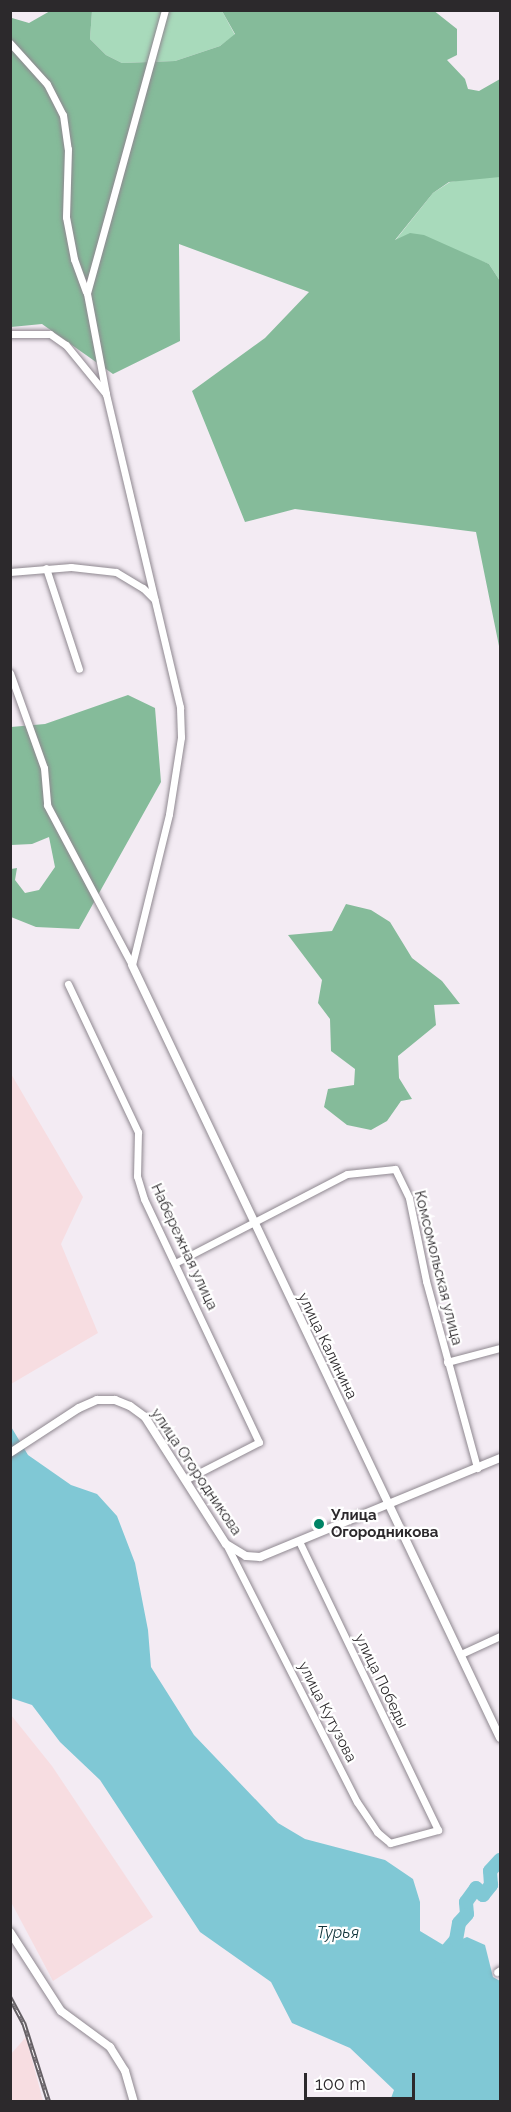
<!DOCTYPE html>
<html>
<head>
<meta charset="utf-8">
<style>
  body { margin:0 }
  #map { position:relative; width:511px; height:2112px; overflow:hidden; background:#f3ebf3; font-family:Raleway,sans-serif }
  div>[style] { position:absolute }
  .industrial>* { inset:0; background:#f7dde1 }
  .green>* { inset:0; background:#a8dabb }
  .forest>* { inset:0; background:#85bb9a }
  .water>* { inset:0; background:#80c8d5 }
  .river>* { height:14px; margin:-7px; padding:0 7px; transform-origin:7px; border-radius:7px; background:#80c8d5 }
  .roads { filter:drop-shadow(0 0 2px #8f8890) drop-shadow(0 0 2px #8f8890) }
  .minor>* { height:7px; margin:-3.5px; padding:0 3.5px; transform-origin:3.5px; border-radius:3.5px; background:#fff }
  .tertiary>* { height:8px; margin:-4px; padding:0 4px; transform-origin:4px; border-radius:4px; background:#fff }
  .rail>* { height:4.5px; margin-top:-2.25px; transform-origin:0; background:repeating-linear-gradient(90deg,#fff 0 7px,#656065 0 14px); box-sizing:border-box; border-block:2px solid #656065 }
  .dots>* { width:16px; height:16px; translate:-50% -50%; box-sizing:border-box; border:3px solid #fff; border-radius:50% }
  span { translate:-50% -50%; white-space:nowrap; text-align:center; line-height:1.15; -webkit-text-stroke:4.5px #fff; paint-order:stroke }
  .street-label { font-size:15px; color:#2c292c }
  .poi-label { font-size:15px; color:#2c292c; font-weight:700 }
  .left { translate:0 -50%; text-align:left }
  .water-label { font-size:16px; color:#11353b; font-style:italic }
  .frame { position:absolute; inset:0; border:12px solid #2c292c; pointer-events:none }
  .scale { position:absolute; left:304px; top:2073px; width:111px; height:27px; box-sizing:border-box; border:3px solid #2c292c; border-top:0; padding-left:8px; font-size:18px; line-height:21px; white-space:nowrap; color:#2c292c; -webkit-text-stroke:4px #fff; paint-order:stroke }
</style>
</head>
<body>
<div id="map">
  <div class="industrial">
    <i style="clip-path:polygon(10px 1072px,83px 1197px,61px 1244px,98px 1333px,11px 1384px)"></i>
    <i style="clip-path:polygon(11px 1715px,52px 1766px,153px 1917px,53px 1981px,11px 1902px)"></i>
    <i style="clip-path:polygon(26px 2037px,43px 2101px,11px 2101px,11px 2054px)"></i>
  </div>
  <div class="green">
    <i style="clip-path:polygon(92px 10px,222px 11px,235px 35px,220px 46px,175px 61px,122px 63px,106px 55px,90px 39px)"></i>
    <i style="clip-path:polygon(484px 176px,500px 177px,500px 281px,489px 264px,459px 253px,394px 242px,433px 193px,450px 182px)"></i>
  </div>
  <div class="forest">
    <i style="clip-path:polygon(433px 10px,457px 29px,457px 55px,447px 60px,465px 79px,468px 89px,479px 91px,500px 79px,500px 177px,449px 182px,433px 193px,395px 240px,410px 233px,424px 235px,489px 264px,500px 281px,500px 651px,476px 532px,295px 509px,245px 522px,192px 391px,265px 338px,309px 292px,179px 244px,180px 341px,113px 374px,42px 324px,11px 327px,11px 11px,12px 18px,29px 23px,50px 11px,92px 11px,90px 39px,106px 55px,122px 63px,175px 61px,220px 46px,235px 34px,222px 11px)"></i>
    <i style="clip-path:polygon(128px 695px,155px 708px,161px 782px,79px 929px,36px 927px,11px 917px,11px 869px,17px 868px,15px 880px,25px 893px,39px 890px,55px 867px,49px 837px,32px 844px,11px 845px,11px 727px,45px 724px)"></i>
    <i style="clip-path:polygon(346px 904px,371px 910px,390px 922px,412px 958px,442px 981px,460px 1004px,434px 1005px,436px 1025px,398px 1056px,399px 1078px,412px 1099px,401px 1101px,387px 1121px,371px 1130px,347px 1125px,324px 1107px,328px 1089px,354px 1085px,355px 1069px,331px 1051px,330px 1019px,318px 1003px,322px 980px,288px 935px,332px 931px)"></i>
  </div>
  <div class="water">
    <i style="clip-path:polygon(10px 1425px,28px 1455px,71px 1485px,97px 1494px,117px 1516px,135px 1563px,148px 1630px,151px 1667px,194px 1735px,278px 1823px,305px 1839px,385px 1860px,413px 1879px,420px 1902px,420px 1931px,445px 1946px,467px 1937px,485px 1945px,493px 1977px,500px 1981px,500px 2101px,390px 2101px,394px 2090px,350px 2048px,292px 2023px,271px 1982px,200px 1932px,100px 1780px,60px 1742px,32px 1705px,11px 1698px)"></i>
  </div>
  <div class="river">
    <i style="left:442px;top:1956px;width:21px;rotate:-49deg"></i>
    <i style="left:456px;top:1940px;width:17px;rotate:-80deg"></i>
    <i style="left:459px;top:1923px;width:12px;rotate:-48deg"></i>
    <i style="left:467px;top:1914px;width:12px;rotate:-95deg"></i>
    <i style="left:466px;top:1902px;width:17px;rotate:-54deg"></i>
    <i style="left:476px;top:1888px;width:10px;rotate:45deg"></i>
    <i style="left:483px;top:1895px;width:13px;rotate:-51deg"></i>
    <i style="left:491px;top:1885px;width:14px;rotate:-94deg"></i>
    <i style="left:490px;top:1871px;width:15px;rotate:-48deg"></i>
  </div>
  <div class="roads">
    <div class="minor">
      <i style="left:10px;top:43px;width:55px;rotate:47.9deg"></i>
      <i style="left:47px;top:84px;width:35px;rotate:63deg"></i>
      <i style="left:63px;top:115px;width:34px;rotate:82deg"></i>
      <i style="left:68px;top:149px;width:68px;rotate:91.7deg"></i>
      <i style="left:66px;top:217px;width:43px;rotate:79.2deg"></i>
      <i style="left:74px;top:259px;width:35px;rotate:70deg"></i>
      <i style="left:10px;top:334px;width:40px"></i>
      <i style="left:50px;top:334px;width:19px;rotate:35deg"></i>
      <i style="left:66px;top:345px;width:63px;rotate:50.8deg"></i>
      <i style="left:46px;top:568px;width:106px;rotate:71.9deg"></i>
      <i style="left:10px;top:572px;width:61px;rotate:-4.7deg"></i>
      <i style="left:71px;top:567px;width:45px;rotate:6.3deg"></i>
      <i style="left:116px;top:572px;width:31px;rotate:31deg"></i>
      <i style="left:143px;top:588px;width:16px;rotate:45deg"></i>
      <i style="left:10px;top:673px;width:101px;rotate:70.3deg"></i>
      <i style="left:44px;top:768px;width:37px;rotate:85deg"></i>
      <i style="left:47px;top:805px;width:181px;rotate:62deg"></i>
      <i style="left:132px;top:965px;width:155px;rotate:-76.2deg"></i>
      <i style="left:169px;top:814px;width:78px;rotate:-81.1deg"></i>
      <i style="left:181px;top:737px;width:30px;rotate:-92deg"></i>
      <i style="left:180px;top:707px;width:322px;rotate:-103.3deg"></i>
      <i style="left:106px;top:394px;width:103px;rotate:-100.7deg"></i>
      <i style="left:87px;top:293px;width:294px;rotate:-74.6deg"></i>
      <i style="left:68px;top:984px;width:164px;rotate:64.7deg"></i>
      <i style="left:138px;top:1132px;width:44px;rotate:91.3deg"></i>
      <i style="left:137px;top:1176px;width:24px;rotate:73deg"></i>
      <i style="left:144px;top:1199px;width:269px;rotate:64.7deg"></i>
      <i style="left:259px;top:1442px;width:83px;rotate:152.8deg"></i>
      <i style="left:177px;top:1262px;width:191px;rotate:-27.4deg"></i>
      <i style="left:347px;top:1174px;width:48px;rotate:-5.9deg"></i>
      <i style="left:395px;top:1169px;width:32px;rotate:64deg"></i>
      <i style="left:409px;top:1198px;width:85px;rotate:78.4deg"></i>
      <i style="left:426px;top:1281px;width:194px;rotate:74.7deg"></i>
      <i style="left:447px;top:1362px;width:55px;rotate:-14.8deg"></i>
      <i style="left:226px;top:1544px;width:289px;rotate:63.1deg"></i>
      <i style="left:357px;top:1802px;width:36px;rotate:56deg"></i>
      <i style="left:377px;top:1832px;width:17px;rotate:40deg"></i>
      <i style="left:390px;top:1843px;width:50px;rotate:-15.2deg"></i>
      <i style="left:438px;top:1830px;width:318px;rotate:-115.7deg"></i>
      <i style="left:461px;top:1654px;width:43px;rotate:-24.8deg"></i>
      <i style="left:497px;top:1972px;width:4px;rotate:-34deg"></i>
    </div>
    <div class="tertiary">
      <i style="left:132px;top:965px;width:856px;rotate:64.54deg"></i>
      <i style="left:10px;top:1453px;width:82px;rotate:-33.1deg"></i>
      <i style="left:79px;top:1408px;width:20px;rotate:-24deg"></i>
      <i style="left:97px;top:1400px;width:18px"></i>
      <i style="left:115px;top:1400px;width:16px;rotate:22deg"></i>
      <i style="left:130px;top:1406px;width:19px;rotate:36deg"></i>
      <i style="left:145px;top:1417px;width:151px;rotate:57.5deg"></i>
      <i style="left:226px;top:1544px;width:23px;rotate:31deg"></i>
      <i style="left:246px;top:1556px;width:14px;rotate:4deg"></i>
      <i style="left:260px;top:1557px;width:260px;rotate:-22.4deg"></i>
      <i style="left:10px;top:1932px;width:94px;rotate:57.2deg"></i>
      <i style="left:61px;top:2011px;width:61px;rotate:36.3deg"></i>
      <i style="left:110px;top:2047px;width:28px;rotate:58deg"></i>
      <i style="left:125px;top:2071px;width:32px;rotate:74deg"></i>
    </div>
  </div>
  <div class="rail">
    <i style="left:10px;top:1997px;width:30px;rotate:62deg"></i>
    <i style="left:24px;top:2023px;width:83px;rotate:72.4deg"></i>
  </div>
  <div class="dots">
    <i style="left:319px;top:1524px;background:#008466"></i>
  </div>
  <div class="street-label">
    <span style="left:184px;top:1247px;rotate:65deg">Набережная улица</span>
    <span style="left:438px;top:1268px;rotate:76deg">Комсомольская улица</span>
    <span style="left:327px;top:1346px;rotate:64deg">улица Калинина</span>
    <span style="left:196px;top:1472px;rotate:56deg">улица Огородникова</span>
    <span style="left:381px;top:1681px;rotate:64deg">улица Победы</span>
    <span style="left:327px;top:1712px;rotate:63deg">улица Кутузова</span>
  </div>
  <div class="poi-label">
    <span class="left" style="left:331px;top:1524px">Улица<br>Огородникова</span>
  </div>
  <div class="water-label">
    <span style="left:338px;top:1933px">Турья</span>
  </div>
  <div class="frame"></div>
  <div class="scale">100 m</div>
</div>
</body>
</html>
